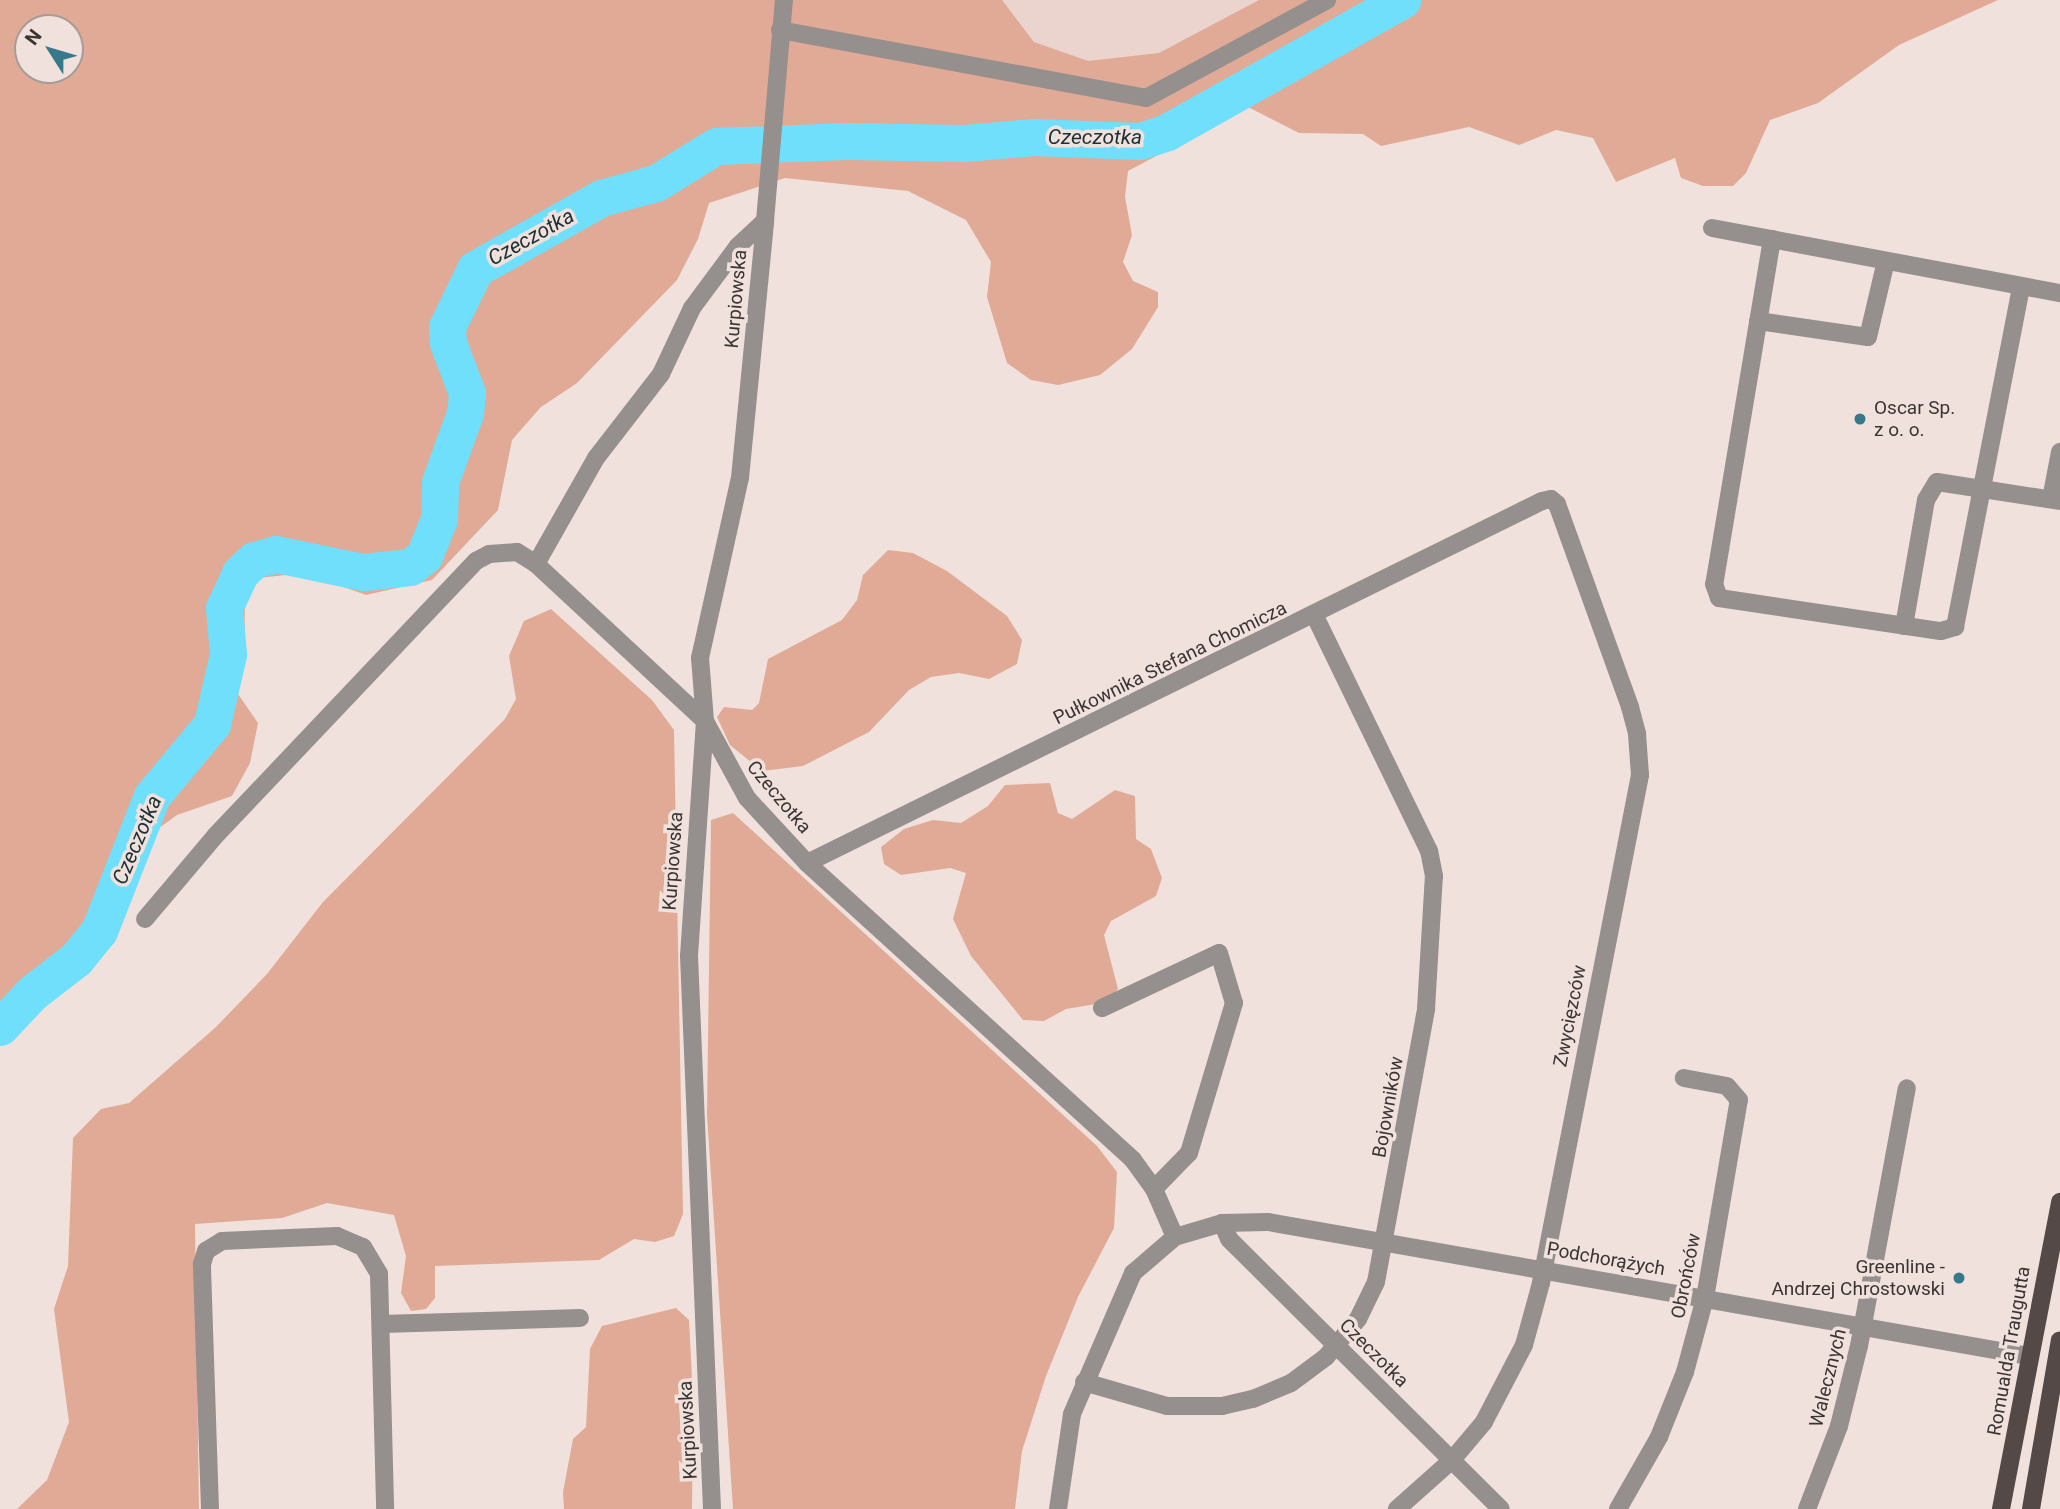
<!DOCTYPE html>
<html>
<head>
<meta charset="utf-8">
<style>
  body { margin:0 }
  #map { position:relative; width:2060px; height:1509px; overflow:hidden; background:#f0e1dc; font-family:Roboto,sans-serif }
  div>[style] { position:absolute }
  .built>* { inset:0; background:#ebd4cd }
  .green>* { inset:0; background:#e0aa97 }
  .river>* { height:37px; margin:-18.5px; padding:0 18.5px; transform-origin:18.5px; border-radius:18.5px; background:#6fdffb }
  .minor>* { height:18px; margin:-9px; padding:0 9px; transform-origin:9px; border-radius:9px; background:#958f8d }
  .major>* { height:18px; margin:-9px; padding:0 9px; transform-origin:9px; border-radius:9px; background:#544946 }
  .dots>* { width:19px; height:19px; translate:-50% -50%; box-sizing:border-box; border:4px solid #f0e1dc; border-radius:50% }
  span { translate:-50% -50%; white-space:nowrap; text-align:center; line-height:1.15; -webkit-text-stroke:7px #f0e1dc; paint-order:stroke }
  .street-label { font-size:19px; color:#3a3533 }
  .poi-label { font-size:19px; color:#3a3533 }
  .left { translate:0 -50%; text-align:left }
  .right { translate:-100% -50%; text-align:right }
  .water-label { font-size:21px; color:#1b3035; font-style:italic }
  .north { position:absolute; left:14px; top:14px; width:70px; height:70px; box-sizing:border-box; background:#f0e1dc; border:2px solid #a79c98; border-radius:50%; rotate:307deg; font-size:19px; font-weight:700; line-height:28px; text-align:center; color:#3a3533 }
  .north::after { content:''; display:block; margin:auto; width:24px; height:32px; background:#36798a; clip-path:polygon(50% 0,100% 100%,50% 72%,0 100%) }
</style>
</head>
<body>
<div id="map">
  <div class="built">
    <i style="clip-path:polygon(821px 0,1297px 0,1141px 83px)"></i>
  </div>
  <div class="green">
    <i style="clip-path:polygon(evenodd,0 0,1002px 0,1034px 42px,1088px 61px,1159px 53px,1259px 0,1998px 0,1899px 45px,1818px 103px,1770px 120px,1746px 173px,1733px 186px,1703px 186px,1681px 178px,1675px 158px,1616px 182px,1593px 138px,1556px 130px,1519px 145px,1469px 127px,1381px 146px,1363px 134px,1299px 133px,1248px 107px,1128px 171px,1125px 197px,1132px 235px,1123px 262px,1133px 281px,1158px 292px,1158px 307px,1132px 349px,1100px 375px,1058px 385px,1031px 380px,1007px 363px,987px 297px,991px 262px,966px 220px,908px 191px,785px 178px,709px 203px,698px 239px,677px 280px,577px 383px,541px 407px,512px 440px,498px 510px,432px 580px,366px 595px,305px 573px,258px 578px,245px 601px,244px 659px,238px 694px,258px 723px,250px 763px,232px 796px,177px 815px,148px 836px,103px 950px,0 1042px,0 0,28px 28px,70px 28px,70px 70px,28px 70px,28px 28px)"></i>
    <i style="clip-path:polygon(888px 550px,913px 553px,947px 571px,1007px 616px,1022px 640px,1017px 664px,989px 679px,959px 673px,931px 677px,909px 690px,869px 732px,803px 766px,762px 771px,730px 745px,717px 717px,724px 707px,752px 710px,759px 703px,768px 659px,842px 620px,857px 600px,863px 575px)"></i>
    <i style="clip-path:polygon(551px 609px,652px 700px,674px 730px,683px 1214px,674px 1236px,655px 1242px,634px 1239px,599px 1260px,435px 1266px,435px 1298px,426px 1309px,411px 1311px,401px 1293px,406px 1256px,394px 1215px,327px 1203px,282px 1218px,195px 1224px,199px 1509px,17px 1509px,47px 1480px,69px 1422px,54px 1309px,68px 1266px,73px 1138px,101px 1109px,129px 1103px,216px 1027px,267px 974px,323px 902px,505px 719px,516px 699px,509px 656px,524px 621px)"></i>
    <i style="clip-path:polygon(1050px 783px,1058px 813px,1072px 819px,1115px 790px,1135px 796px,1136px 839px,1151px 849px,1162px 878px,1156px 896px,1111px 921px,1104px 935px,1118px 989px,1108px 1002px,1066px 1009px,1044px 1021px,1023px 1020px,971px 956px,953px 919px,966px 873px,950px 868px,901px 875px,884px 864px,881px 847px,904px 829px,933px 820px,961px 823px,988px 806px,1005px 785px)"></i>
    <i style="clip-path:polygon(733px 813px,1097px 1146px,1117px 1172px,1114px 1228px,1078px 1297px,1046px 1376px,1022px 1451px,1015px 1509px,733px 1509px,707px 1115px,711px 820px)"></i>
    <i style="clip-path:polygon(676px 1308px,689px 1320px,693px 1397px,692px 1509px,564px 1509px,563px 1492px,573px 1439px,586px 1427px,590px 1349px,602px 1326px)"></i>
  </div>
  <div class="river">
    <i style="left:0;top:1027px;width:47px;rotate:-46.7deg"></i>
    <i style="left:32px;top:993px;width:56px;rotate:-37.7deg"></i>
    <i style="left:76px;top:959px;width:36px;rotate:-51deg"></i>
    <i style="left:99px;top:931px;width:145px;rotate:-68.6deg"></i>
    <i style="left:152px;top:796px;width:94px;rotate:-50.2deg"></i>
    <i style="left:212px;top:724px;width:72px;rotate:-77.1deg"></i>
    <i style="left:228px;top:654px;width:46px;rotate:-95deg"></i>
    <i style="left:224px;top:608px;width:38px;rotate:-65deg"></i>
    <i style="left:240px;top:573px;width:19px;rotate:-43deg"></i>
    <i style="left:254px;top:560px;width:23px;rotate:-15deg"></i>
    <i style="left:276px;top:554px;width:89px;rotate:11.7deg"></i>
    <i style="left:363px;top:572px;width:47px;rotate:-6.1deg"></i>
    <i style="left:410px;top:567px;width:18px;rotate:-38deg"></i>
    <i style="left:424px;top:556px;width:40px;rotate:-68deg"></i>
    <i style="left:439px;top:519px;width:37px;rotate:-88deg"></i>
    <i style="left:440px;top:482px;width:73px;rotate:-70.1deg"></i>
    <i style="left:465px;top:413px;width:20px;rotate:-84deg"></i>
    <i style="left:467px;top:393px;width:53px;rotate:-110.8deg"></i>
    <i style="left:448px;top:343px;width:16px;rotate:-94deg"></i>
    <i style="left:447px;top:327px;width:64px;rotate:-64.2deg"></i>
    <i style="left:475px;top:269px;width:145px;rotate:-29.4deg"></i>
    <i style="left:601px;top:198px;width:57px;rotate:-15.3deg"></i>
    <i style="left:656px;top:183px;width:70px;rotate:-31.7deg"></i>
    <i style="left:716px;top:146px;width:131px;rotate:-2.2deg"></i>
    <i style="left:847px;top:141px;width:118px;rotate:1deg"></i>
    <i style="left:965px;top:143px;width:68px;rotate:-5deg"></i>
    <i style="left:1033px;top:137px;width:107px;rotate:2.1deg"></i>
    <i style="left:1140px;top:141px;width:28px;rotate:-18deg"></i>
    <i style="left:1167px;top:132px;width:270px;rotate:-29.3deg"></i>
  </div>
  <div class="minor">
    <i style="left:780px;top:30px;width:372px;rotate:10.5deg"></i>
    <i style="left:1146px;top:98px;width:206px;rotate:-28.4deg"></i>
    <i style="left:1712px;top:228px;width:354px;rotate:10.6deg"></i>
    <i style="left:1772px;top:239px;width:350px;rotate:99.5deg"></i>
    <i style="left:1714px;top:584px;width:15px;rotate:70deg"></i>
    <i style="left:1719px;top:598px;width:224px;rotate:8.5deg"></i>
    <i style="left:1941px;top:631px;width:15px;rotate:-16deg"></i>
    <i style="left:1955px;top:627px;width:347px;rotate:-79deg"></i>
    <i style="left:1758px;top:321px;width:111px;rotate:8.3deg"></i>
    <i style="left:1868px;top:337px;width:78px;rotate:-76.7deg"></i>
    <i style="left:2051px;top:499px;width:48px;rotate:-79.2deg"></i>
    <i style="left:536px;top:564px;width:122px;rotate:-60.5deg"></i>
    <i style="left:596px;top:458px;width:106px;rotate:-52.3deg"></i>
    <i style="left:661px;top:374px;width:73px;rotate:-64.8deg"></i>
    <i style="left:692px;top:308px;width:77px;rotate:-53.4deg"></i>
    <i style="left:738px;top:246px;width:37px;rotate:-43deg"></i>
    <i style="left:765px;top:221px;width:222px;rotate:-85.1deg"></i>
    <i style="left:1904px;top:626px;width:128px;rotate:-80.1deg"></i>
    <i style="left:1926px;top:500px;width:21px;rotate:-59deg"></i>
    <i style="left:1937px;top:482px;width:124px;rotate:8.8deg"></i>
    <i style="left:807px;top:863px;width:819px;rotate:-26.22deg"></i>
    <i style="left:1542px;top:501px;width:9px;rotate:-13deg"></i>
    <i style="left:1551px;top:499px;width:8px;rotate:40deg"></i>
    <i style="left:1557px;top:504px;width:216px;rotate:70.2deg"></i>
    <i style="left:1630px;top:707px;width:28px;rotate:75deg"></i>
    <i style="left:1637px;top:734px;width:41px;rotate:85.8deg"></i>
    <i style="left:1640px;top:775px;width:518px;rotate:101.03deg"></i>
    <i style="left:1541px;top:1283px;width:64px;rotate:105.3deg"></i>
    <i style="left:1524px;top:1345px;width:87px;rotate:117.5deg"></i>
    <i style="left:1484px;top:1422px;width:50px;rotate:130.1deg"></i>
    <i style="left:1452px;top:1460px;width:74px;rotate:138.3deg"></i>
    <i style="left:145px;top:919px;width:110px;rotate:-49.8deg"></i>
    <i style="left:216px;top:835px;width:378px;rotate:-46.5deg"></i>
    <i style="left:476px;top:561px;width:15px;rotate:-28deg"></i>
    <i style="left:489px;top:554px;width:28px;rotate:-4deg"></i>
    <i style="left:517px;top:552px;width:22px;rotate:32deg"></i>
    <i style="left:536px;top:564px;width:231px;rotate:42.9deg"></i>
    <i style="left:705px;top:721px;width:88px;rotate:61.4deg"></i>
    <i style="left:747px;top:798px;width:88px;rotate:47.3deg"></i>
    <i style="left:807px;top:863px;width:441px;rotate:42.3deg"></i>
    <i style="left:1133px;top:1160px;width:36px;rotate:54deg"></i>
    <i style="left:1154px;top:1189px;width:52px;rotate:66.4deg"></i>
    <i style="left:1102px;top:1008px;width:129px;rotate:-25.2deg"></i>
    <i style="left:1219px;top:953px;width:52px;rotate:73.3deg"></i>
    <i style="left:1234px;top:1003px;width:157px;rotate:106.7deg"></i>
    <i style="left:1189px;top:1153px;width:50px;rotate:134.2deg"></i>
    <i style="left:1222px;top:1223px;width:17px;rotate:66deg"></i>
    <i style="left:1229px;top:1239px;width:383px;rotate:44.8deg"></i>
    <i style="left:381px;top:1324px;width:199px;rotate:-1.7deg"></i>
    <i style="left:1084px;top:1382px;width:86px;rotate:16.1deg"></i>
    <i style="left:1167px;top:1406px;width:55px"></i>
    <i style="left:1222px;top:1406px;width:32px;rotate:-13deg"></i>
    <i style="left:1253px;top:1399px;width:41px;rotate:-22.8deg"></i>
    <i style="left:1291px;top:1383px;width:44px;rotate:-36.6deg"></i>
    <i style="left:1326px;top:1357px;width:50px;rotate:-49.9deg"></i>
    <i style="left:1358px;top:1319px;width:41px;rotate:-64.1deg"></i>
    <i style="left:1376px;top:1282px;width:278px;rotate:-79.6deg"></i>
    <i style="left:1426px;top:1009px;width:133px;rotate:-86.6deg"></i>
    <i style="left:1434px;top:876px;width:25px;rotate:-101deg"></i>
    <i style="left:1429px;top:851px;width:261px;rotate:-115.9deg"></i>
    <i style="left:210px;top:1509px;width:245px;rotate:-91.9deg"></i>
    <i style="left:202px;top:1264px;width:14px;rotate:-73deg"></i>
    <i style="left:206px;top:1251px;width:19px;rotate:-32deg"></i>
    <i style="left:222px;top:1241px;width:115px;rotate:-2.5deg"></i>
    <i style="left:337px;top:1236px;width:28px;rotate:23deg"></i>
    <i style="left:363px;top:1247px;width:31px;rotate:59deg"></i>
    <i style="left:379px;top:1274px;width:235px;rotate:88.5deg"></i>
    <i style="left:712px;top:1509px;width:553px;rotate:-92.38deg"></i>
    <i style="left:689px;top:956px;width:236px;rotate:-86.1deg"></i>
    <i style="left:705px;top:721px;width:63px;rotate:-94.5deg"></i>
    <i style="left:700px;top:658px;width:184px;rotate:-77.5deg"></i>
    <i style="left:740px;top:478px;width:258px;rotate:-84.4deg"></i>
    <i style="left:1058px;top:1509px;width:96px;rotate:-81.6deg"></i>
    <i style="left:1072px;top:1414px;width:154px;rotate:-66.6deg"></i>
    <i style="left:1133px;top:1273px;width:55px;rotate:-40.6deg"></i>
    <i style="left:1175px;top:1237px;width:49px;rotate:-16.6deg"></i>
    <i style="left:1222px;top:1223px;width:46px;rotate:-1.2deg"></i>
    <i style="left:1268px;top:1222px;width:773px;rotate:9.99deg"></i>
    <i style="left:1618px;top:1509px;width:83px;rotate:-60.3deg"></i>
    <i style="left:1659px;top:1437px;width:70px;rotate:-68.2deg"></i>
    <i style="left:1685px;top:1372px;width:77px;rotate:-74.9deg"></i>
    <i style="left:1705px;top:1298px;width:201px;rotate:-80.3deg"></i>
    <i style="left:1739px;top:1100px;width:18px;rotate:-131deg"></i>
    <i style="left:1727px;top:1086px;width:44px;rotate:-169.5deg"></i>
    <i style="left:1807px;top:1509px;width:89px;rotate:-68.9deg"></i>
    <i style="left:1839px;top:1426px;width:82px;rotate:-76deg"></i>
    <i style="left:1859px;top:1346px;width:262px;rotate:-79.5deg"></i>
  </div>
  <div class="major">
    <i style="left:2001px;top:1509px;width:313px;rotate:-79.1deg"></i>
    <i style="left:2031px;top:1509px;width:171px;rotate:-80.3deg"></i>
  </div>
  <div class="dots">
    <i style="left:1860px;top:419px;background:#36798a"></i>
    <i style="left:1959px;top:1278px;background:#36798a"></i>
  </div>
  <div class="street-label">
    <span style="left:736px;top:299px;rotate:-85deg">Kurpiowska</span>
    <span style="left:1170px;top:663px;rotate:-26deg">Pułkownika Stefana Chomicza</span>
    <span style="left:779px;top:797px;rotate:50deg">Czeczotka</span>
    <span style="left:673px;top:861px;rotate:-86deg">Kurpiowska</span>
    <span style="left:1570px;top:1016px;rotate:-79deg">Zwycięzców</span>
    <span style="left:1388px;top:1107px;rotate:-80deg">Bojowników</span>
    <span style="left:1606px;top:1259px;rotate:10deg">Podchorążych</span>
    <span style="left:1686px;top:1276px;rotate:-79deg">Obrońców</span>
    <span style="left:2009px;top:1351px;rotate:-80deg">Romualda Traugutta</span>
    <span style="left:1374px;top:1353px;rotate:45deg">Czeczotka</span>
    <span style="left:1828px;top:1378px;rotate:-76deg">Walecznych</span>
    <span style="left:688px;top:1430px;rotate:-93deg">Kurpiowska</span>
  </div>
  <div class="poi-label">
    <span class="left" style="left:1874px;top:419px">Oscar Sp.<br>z o. o.</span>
    <span class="right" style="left:1945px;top:1278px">Greenline -<br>Andrzej Chrostowski</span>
  </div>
  <div class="water-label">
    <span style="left:1095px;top:137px">Czeczotka</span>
    <span style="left:531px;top:237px;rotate:-29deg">Czeczotka</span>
    <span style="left:137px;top:840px;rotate:-67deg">Czeczotka</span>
  </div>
  <div class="north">N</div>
</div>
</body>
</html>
